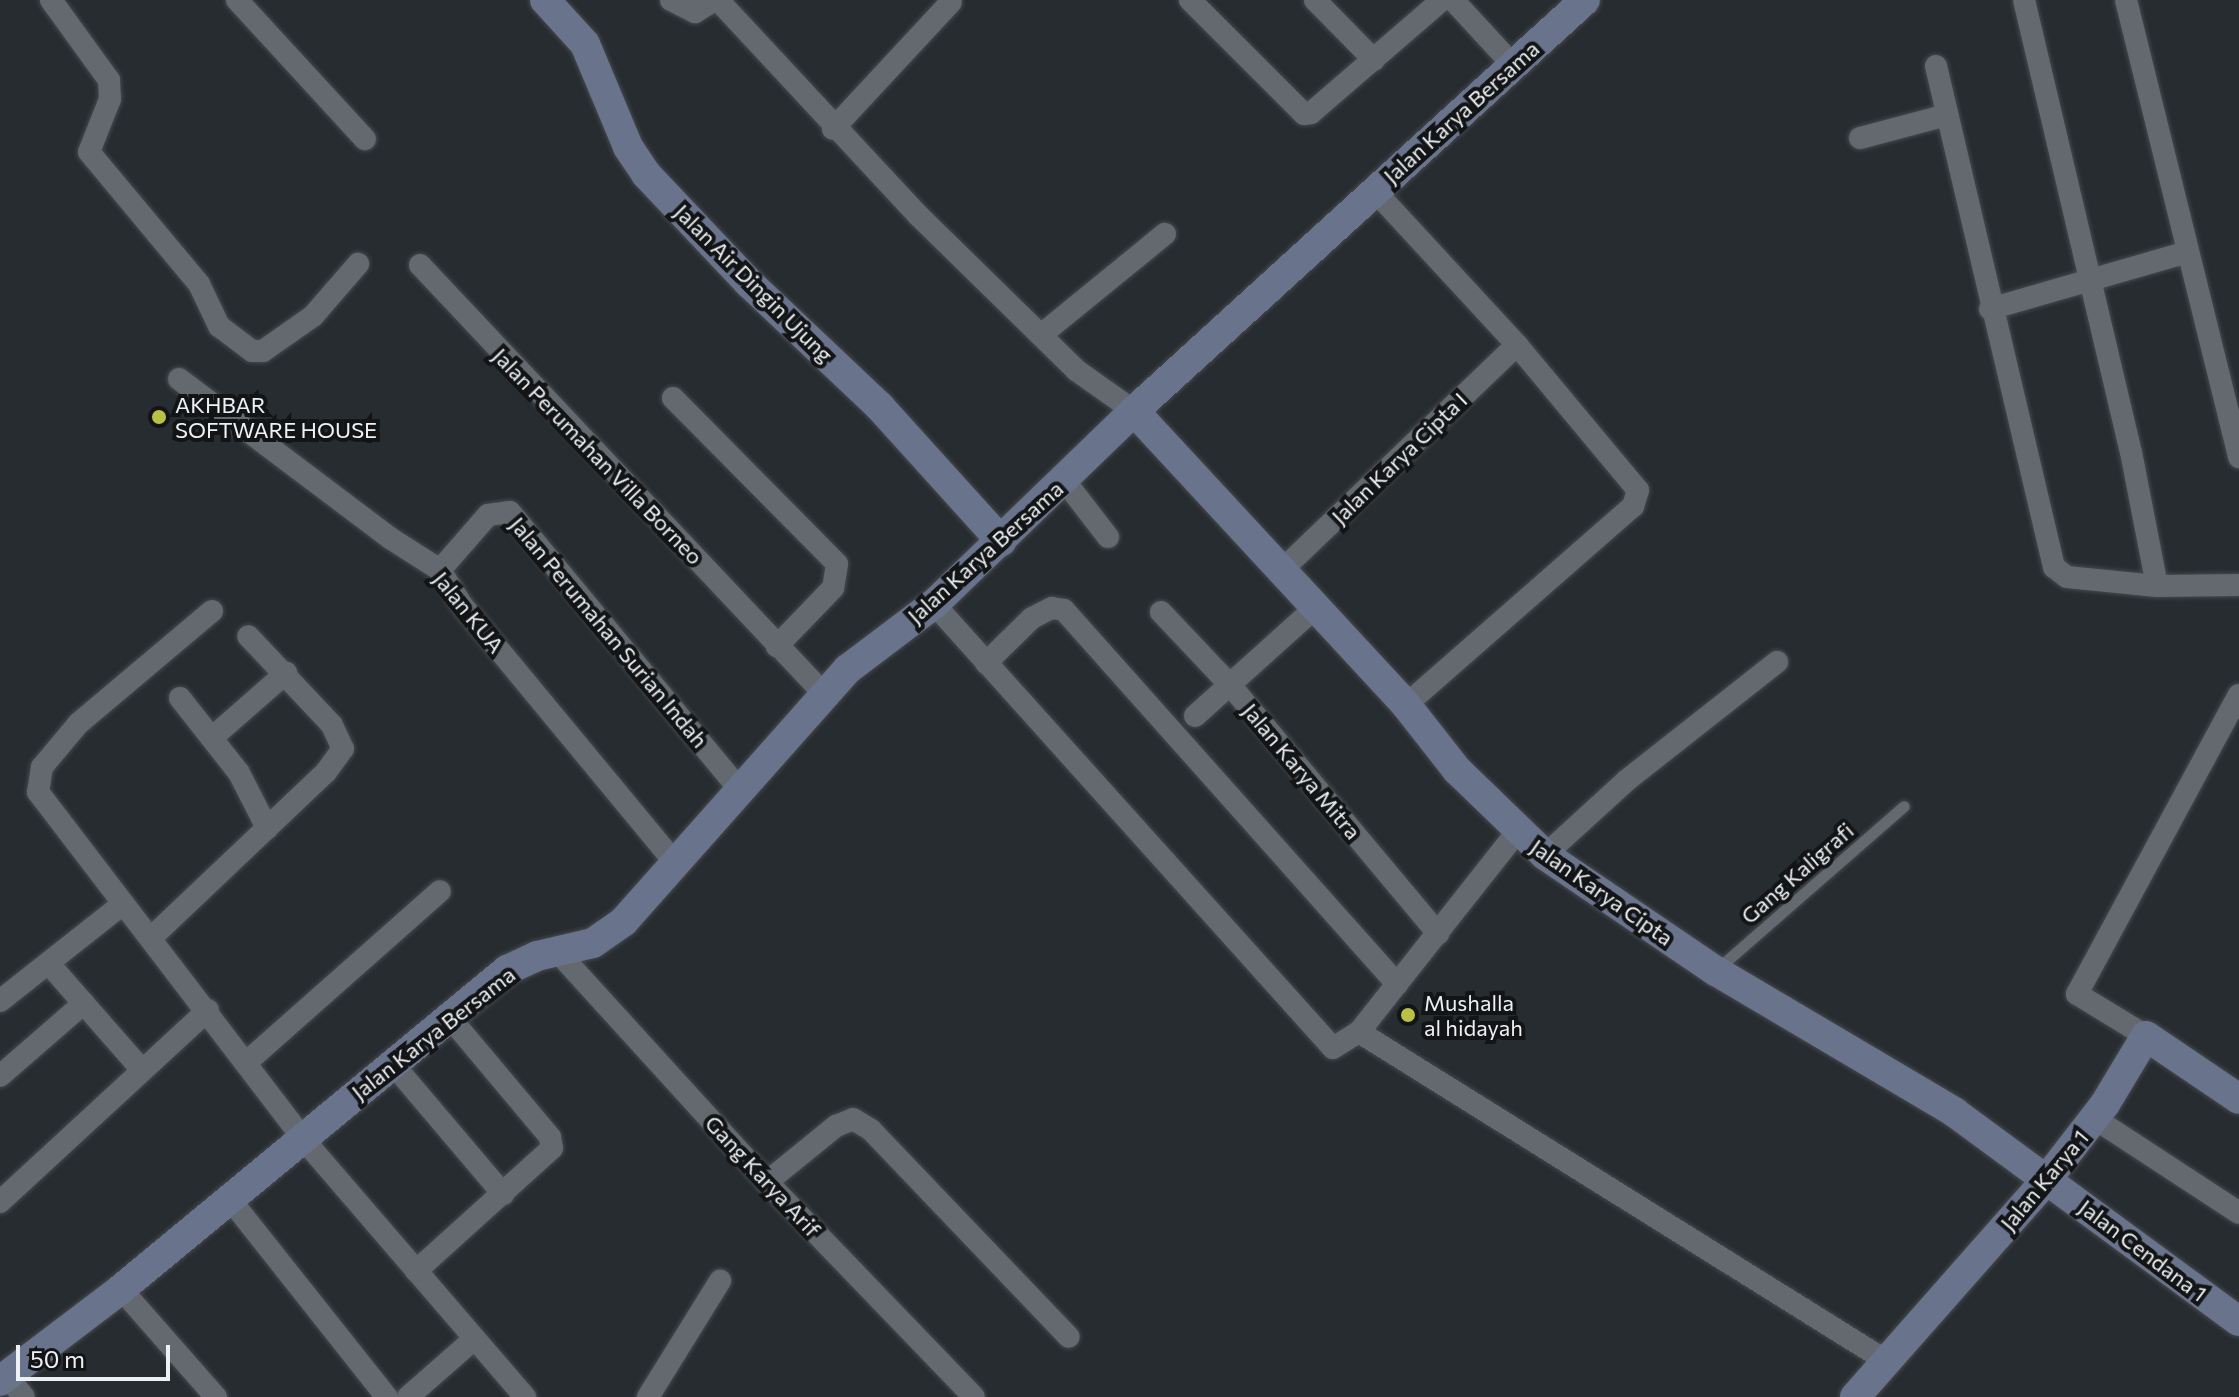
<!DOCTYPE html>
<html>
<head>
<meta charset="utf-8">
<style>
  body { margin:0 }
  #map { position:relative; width:2239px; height:1397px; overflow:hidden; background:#272c30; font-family:Commissioner,sans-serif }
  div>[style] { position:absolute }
  .roads { filter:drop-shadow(0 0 2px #45494d) drop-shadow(0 0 2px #45494d) }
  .lane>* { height:11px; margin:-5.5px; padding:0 5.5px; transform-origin:5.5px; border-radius:5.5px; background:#63696e }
  .street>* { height:22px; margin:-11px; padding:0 11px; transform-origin:11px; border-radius:11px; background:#63696e }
  .secondary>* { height:30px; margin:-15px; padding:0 15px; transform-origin:15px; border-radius:15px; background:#6a738c }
  .dots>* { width:22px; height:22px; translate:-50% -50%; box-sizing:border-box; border:4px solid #121416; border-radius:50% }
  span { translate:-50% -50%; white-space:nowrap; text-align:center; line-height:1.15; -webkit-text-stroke:8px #121416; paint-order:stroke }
  .street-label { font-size:22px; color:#eef1f4 }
  .poi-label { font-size:22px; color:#eef1f4 }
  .left { translate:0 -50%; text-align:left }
  .scale { position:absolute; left:16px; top:1345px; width:154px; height:36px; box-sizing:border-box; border:4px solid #eef1f4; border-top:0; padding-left:10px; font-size:24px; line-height:28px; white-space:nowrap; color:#eef1f4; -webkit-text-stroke:6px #121416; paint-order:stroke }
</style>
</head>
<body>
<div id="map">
  <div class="roads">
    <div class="lane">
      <i style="left:1716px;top:970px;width:249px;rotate:-41.1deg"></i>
    </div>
    <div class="street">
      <i style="left:51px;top:0;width:99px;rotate:54.1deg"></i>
      <i style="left:109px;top:80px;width:19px;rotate:87deg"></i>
      <i style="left:110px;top:99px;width:57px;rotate:111.6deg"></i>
      <i style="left:89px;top:152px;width:172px;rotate:50.2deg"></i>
      <i style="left:199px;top:284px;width:47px;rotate:64.5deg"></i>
      <i style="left:219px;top:326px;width:41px;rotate:37.1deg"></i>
      <i style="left:252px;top:351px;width:11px"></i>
      <i style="left:263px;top:351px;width:61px;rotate:-35deg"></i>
      <i style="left:313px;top:316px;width:69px;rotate:-49.1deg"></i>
      <i style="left:237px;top:0;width:189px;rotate:47.4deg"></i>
      <i style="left:671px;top:0;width:27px;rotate:27deg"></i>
      <i style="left:695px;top:12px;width:23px;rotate:-31deg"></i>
      <i style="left:718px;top:0;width:295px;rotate:47.1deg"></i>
      <i style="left:919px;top:216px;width:220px;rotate:44.4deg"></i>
      <i style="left:1076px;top:370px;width:71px;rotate:35.3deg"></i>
      <i style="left:1190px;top:0;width:161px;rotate:45deg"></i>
      <i style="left:1304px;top:114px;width:7px;rotate:-8deg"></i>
      <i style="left:1311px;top:113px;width:173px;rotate:-40.8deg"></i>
      <i style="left:1315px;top:0;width:84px;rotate:45.5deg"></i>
      <i style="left:1453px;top:0;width:88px;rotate:47.3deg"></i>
      <i style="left:2024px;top:0;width:464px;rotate:76.7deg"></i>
      <i style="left:2131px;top:452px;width:136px;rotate:79deg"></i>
      <i style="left:2126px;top:0;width:471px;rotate:76.1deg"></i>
      <i style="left:1936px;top:66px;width:515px;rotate:76.75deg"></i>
      <i style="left:2054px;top:567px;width:16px;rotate:38deg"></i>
      <i style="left:2067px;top:577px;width:90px;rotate:5.7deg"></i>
      <i style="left:2157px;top:586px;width:82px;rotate:-0.7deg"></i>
      <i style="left:833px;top:129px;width:173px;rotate:-47.1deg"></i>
      <i style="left:1860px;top:138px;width:90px;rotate:-14.8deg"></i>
      <i style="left:1374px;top:190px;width:211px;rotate:47.3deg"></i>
      <i style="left:1517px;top:345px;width:189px;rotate:50.2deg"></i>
      <i style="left:1638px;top:490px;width:17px;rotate:107deg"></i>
      <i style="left:1633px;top:506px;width:302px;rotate:138.8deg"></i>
      <i style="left:420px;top:265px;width:591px;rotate:46.71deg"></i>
      <i style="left:1990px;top:309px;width:205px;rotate:-16.1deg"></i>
      <i style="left:1041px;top:335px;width:160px;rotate:-39.2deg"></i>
      <i style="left:179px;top:379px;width:264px;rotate:37deg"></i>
      <i style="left:390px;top:538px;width:59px;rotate:32.6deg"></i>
      <i style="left:440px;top:570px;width:40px;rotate:58deg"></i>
      <i style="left:461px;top:604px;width:337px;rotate:50.4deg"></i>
      <i style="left:673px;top:398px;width:233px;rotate:45.3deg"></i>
      <i style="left:837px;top:564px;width:24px;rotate:99deg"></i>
      <i style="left:833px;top:588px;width:81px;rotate:134deg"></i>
      <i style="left:1064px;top:480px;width:72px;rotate:52.3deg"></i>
      <i style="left:440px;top:570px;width:73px;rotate:-48.9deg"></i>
      <i style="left:488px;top:515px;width:22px;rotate:-8deg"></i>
      <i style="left:510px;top:512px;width:359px;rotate:50.4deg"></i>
      <i style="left:1282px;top:570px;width:325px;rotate:-43.8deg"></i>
      <i style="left:934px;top:604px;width:597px;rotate:48.06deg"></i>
      <i style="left:1333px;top:1048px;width:31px;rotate:-32deg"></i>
      <i style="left:1359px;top:1032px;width:255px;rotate:-51.7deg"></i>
      <i style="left:212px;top:611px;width:175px;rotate:139.9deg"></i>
      <i style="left:78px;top:724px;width:56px;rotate:129.9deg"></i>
      <i style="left:42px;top:767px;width:25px;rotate:99deg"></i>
      <i style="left:38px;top:792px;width:438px;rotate:52.6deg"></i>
      <i style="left:304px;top:1140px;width:339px;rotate:49.3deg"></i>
      <i style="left:1161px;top:612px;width:102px;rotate:46.6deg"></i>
      <i style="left:1231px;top:686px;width:323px;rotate:50.1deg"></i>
      <i style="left:986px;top:663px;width:64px;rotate:-44.4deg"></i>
      <i style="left:1032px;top:618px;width:22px;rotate:-27deg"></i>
      <i style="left:1052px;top:608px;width:12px;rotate:9deg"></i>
      <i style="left:1064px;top:610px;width:501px;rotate:48.32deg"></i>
      <i style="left:180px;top:698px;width:95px;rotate:51.8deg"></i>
      <i style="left:239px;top:773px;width:62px;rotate:63deg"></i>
      <i style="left:1195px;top:716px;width:163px;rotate:-42deg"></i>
      <i style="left:214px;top:736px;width:96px;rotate:-41.2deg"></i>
      <i style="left:1545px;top:855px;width:111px;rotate:-42.4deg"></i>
      <i style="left:1627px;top:780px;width:191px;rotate:-38.2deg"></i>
      <i style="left:151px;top:938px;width:241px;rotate:-43.5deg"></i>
      <i style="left:326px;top:772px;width:29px;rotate:-54deg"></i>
      <i style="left:343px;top:749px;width:26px;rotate:-115deg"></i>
      <i style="left:332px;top:725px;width:122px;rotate:-133.3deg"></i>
      <i style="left:556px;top:950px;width:314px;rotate:47.7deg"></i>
      <i style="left:767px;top:1182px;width:298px;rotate:46.1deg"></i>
      <i style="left:50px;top:965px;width:138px;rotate:48.8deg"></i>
      <i style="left:0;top:1001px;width:157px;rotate:-38.3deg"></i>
      <i style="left:1359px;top:1032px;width:623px;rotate:31.96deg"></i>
      <i style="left:2146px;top:1036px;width:81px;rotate:-148.7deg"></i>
      <i style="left:2077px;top:994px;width:340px;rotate:-61.6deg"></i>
      <i style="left:248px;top:1061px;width:256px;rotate:-41.5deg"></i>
      <i style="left:392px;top:1063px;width:172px;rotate:49.7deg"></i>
      <i style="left:0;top:1076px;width:111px;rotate:-41deg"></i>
      <i style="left:2094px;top:1118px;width:173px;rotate:33.2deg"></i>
      <i style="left:767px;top:1182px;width:89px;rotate:-39.1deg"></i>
      <i style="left:836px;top:1126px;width:18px;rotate:-22deg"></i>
      <i style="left:853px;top:1119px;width:21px;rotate:31deg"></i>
      <i style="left:871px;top:1130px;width:286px;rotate:46.3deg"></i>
      <i style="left:229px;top:1198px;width:254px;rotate:51.6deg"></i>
      <i style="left:0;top:1202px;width:283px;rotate:-42.7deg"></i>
      <i style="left:416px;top:1271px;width:183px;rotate:-42.1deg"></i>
      <i style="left:552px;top:1148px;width:11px;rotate:-100deg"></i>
      <i style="left:550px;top:1137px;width:154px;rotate:-130deg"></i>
      <i style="left:121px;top:1289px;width:144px;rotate:48.7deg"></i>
      <i style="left:6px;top:1375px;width:28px;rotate:51deg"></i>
      <i style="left:408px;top:1397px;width:88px;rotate:-41.3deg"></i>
      <i style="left:648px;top:1397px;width:137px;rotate:-58.2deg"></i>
    </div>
    <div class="secondary">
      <i style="left:545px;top:0;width:59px;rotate:47.7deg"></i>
      <i style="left:585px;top:44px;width:112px;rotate:67.3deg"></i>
      <i style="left:628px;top:147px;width:32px;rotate:56deg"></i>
      <i style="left:646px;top:174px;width:150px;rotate:46.6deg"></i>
      <i style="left:749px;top:283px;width:180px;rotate:43.4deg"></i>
      <i style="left:880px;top:407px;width:181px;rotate:47.9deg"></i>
      <i style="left:1134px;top:411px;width:401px;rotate:47.2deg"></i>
      <i style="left:1406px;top:705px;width:83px;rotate:51.9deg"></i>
      <i style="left:1457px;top:770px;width:122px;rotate:44deg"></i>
      <i style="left:1545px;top:855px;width:207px;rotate:34.2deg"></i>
      <i style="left:1716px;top:971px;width:277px;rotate:30.6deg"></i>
      <i style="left:1954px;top:1112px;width:353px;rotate:36.3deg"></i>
      <i style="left:0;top:1381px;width:152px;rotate:-37.2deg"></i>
      <i style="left:121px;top:1289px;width:501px;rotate:-39.57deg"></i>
      <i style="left:507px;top:970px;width:33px;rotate:-25deg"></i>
      <i style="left:537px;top:956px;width:57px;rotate:-13.1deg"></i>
      <i style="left:593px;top:943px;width:38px;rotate:-35deg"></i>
      <i style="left:624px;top:921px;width:337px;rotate:-48.4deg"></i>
      <i style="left:848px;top:669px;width:108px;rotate:-37.1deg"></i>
      <i style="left:934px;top:604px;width:278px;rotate:-44deg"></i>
      <i style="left:1134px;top:411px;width:610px;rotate:-42.34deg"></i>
      <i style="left:1855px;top:1397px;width:290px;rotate:-48.6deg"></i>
      <i style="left:2047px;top:1179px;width:95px;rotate:-52.3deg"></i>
      <i style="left:2105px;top:1104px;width:79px;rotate:-58.9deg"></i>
      <i style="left:2146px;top:1036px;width:112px;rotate:34.1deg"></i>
    </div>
  </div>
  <div class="dots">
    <i style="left:159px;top:417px;background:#b9c046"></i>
    <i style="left:1408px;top:1015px;background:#b9c046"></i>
  </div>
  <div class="street-label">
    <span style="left:1461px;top:112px;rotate:-42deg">Jalan Karya Bersama</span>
    <span style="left:754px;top:283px;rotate:45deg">Jalan Air Dingin Ujung</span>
    <span style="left:598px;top:456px;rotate:46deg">Jalan Perumahan Villa Borneo</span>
    <span style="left:1399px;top:458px;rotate:-44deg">Jalan Karya Cipta I</span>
    <span style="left:985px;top:552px;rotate:-42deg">Jalan Karya Bersama</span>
    <span style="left:469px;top:612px;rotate:51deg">Jalan KUA</span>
    <span style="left:609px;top:632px;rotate:50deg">Jalan Perumahan Surian Indah</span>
    <span style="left:1302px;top:771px;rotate:50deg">Jalan Karya Mitra</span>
    <span style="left:1797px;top:873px;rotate:-41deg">Gang Kaligrafi</span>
    <span style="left:1602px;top:892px;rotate:35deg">Jalan Karya Cipta</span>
    <span style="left:433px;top:1033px;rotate:-38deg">Jalan Karya Bersama</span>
    <span style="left:763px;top:1176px;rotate:47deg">Gang Karya Arif</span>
    <span style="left:2044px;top:1180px;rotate:-50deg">Jalan Karya 1</span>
    <span style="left:2143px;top:1250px;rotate:37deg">Jalan Cendana 1</span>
  </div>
  <div class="poi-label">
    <span class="left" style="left:175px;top:417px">AKHBAR<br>SOFTWARE HOUSE</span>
    <span class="left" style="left:1424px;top:1015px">Mushalla<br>al hidayah</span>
  </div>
  <div class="scale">50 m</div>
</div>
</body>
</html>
